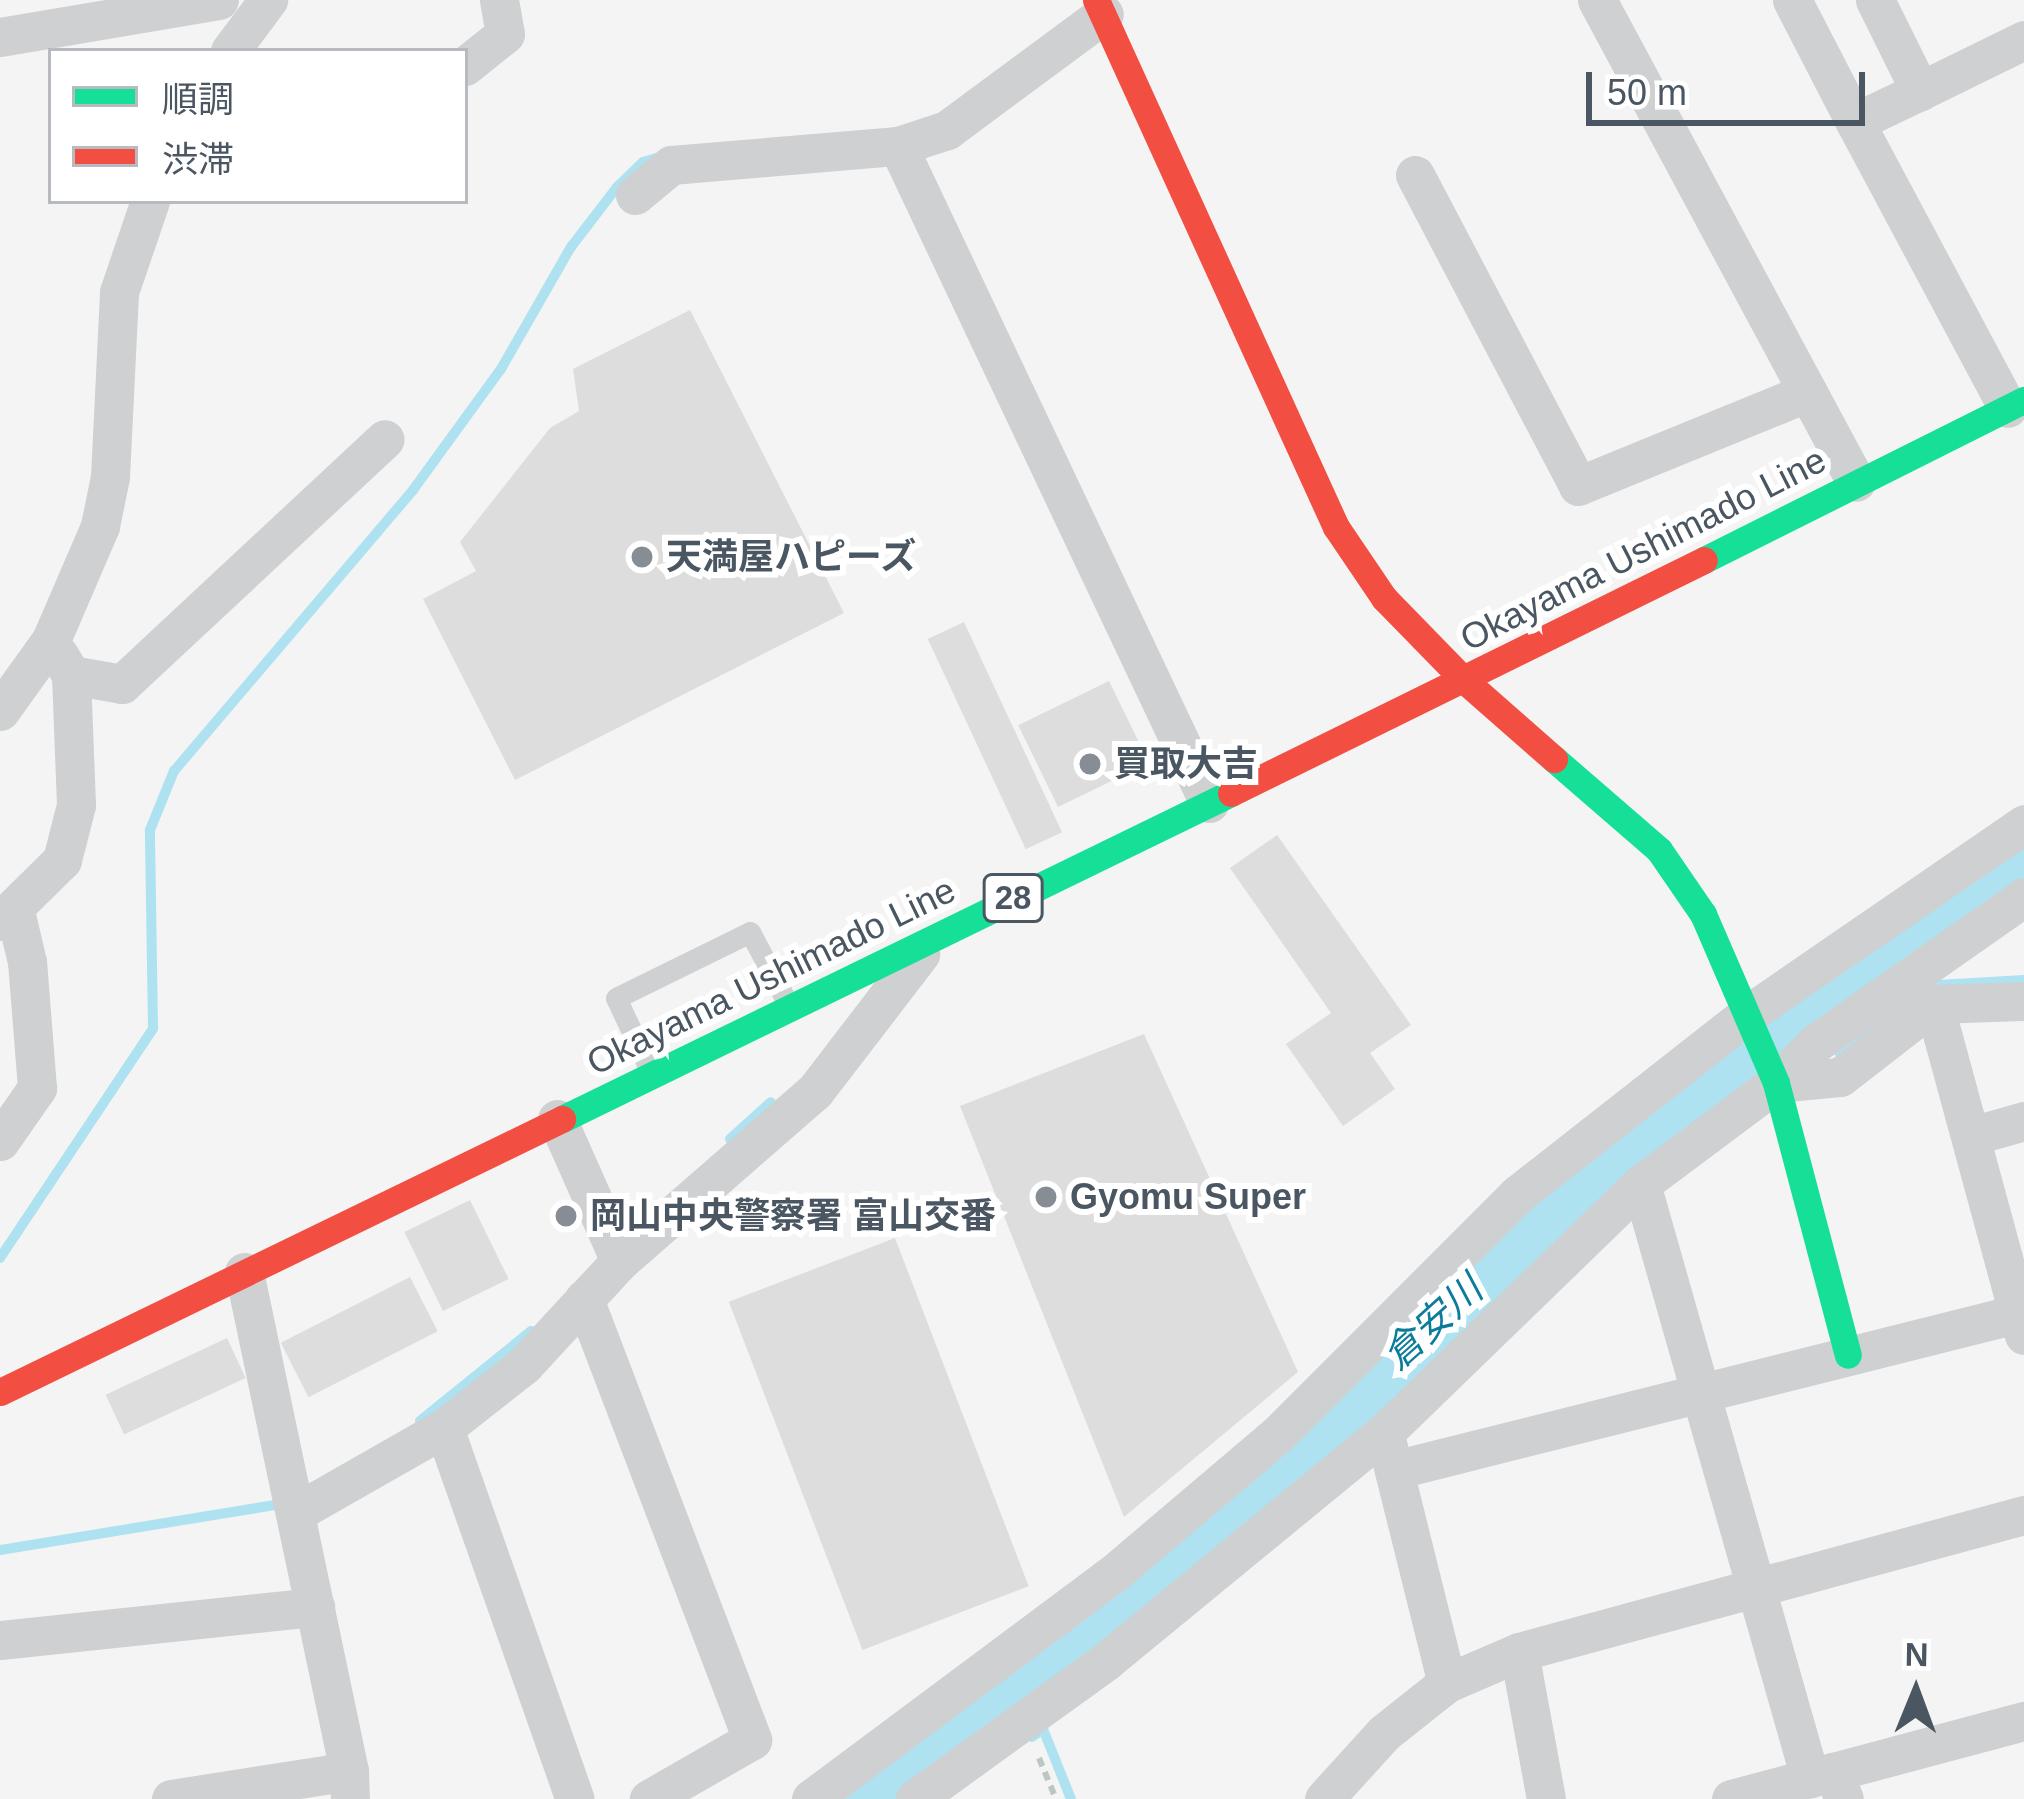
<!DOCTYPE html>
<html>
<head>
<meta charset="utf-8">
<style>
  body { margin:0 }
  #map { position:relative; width:2024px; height:1799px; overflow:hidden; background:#f4f4f4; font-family:Arial,"Noto Sans JP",sans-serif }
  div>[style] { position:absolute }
  .stream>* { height:10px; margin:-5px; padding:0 5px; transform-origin:5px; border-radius:5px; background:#aee2f0 }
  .river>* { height:66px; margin:-33px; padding:0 33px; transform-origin:33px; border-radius:33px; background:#aee2f0 }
  .building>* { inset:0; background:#ddddde; transform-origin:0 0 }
  .path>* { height:6px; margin-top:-3px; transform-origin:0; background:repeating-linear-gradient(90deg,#bcc7c4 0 9px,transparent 0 15px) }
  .lane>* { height:21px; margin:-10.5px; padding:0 10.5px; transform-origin:10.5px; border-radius:10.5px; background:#ced0d2 }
  .street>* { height:39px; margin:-19.5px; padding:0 19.5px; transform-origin:19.5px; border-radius:19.5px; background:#ced0d2 }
  .fast>* { height:27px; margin:-13.5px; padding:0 13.5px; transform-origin:13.5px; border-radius:13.5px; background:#16e098 }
  .jam>* { height:27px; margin:-13.5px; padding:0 13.5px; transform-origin:13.5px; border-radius:13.5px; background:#f24e42 }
  .dots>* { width:33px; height:33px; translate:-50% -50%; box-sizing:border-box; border:6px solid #fff; border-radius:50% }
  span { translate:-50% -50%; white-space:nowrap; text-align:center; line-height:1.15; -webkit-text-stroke:12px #fff; paint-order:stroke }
  .shield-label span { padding:3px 9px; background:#fff; border:3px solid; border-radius:9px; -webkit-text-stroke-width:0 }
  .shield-label { font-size:33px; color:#4a5661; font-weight:700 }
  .street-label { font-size:36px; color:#4a5661 }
  .poi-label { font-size:36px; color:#4a5661; font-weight:700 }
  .left { translate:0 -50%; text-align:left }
  .water-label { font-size:39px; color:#0c7c9b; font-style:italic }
  .legend { position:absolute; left:48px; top:48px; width:420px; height:156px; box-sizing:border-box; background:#fff; border:3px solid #b7bbc0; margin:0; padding:15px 21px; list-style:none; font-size:36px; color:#4a5661 }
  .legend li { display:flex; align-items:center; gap:24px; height:60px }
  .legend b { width:60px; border:3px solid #b7bbc0 }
  .north { position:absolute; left:1856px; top:1631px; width:120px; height:120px; -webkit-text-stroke:9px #fff; paint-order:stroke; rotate:1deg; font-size:33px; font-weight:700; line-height:48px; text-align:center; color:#4a5661 }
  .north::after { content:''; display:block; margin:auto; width:42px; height:54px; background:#4a5661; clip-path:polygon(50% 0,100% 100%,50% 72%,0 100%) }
  .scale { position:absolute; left:1586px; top:72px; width:279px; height:54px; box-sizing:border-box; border:6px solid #4a5661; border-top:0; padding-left:15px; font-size:36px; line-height:42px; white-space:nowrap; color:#4a5661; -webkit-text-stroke:9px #fff; paint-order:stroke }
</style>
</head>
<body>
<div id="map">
  <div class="stream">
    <i style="left:1937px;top:985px;width:87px;rotate:-3.3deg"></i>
    <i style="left:1809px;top:1010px;width:19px;rotate:55deg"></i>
    <i style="left:1832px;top:1043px;width:11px;rotate:52deg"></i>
    <i style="left:1839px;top:1052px;width:54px;rotate:-36.7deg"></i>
    <i style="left:730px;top:1139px;width:55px;rotate:-42.1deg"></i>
    <i style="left:0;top:1258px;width:275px;rotate:-56.3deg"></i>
    <i style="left:153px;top:1029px;width:199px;rotate:-90.9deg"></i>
    <i style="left:150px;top:830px;width:64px;rotate:-67.9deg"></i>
    <i style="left:174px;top:771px;width:369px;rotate:-49.6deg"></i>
    <i style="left:413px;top:490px;width:150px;rotate:-54deg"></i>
    <i style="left:501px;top:369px;width:141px;rotate:-60.2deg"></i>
    <i style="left:571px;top:247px;width:76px;rotate:-52.5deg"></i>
    <i style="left:617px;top:187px;width:36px;rotate:-44deg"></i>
    <i style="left:643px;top:162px;width:14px;rotate:-17deg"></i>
    <i style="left:420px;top:1421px;width:143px;rotate:-39deg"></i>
    <i style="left:0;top:1550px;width:291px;rotate:-9.3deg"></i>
    <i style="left:1032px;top:1737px;width:14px;rotate:-36deg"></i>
    <i style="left:1043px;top:1729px;width:75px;rotate:68.2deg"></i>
  </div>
  <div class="river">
    <i style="left:858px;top:1799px;width:311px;rotate:-35.8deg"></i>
    <i style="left:1110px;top:1617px;width:602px;rotate:-42.38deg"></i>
    <i style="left:1555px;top:1211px;width:198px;rotate:-39.2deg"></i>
    <i style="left:1708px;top:1086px;width:91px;rotate:-38.8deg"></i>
    <i style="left:1779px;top:1029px;width:295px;rotate:-33.8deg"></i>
  </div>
  <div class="building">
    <i style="clip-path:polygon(690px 310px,844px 613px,515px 780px,423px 599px,476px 571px,460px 542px,550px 428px,579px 411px,573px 369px)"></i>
    <i style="left:964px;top:622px;width:232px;height:40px;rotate:65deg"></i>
    <i style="left:1109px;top:681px;width:91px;height:101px;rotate:64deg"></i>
    <i style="clip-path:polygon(1277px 835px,1411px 1025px,1370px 1053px,1395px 1089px,1343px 1126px,1286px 1044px,1331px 1013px,1230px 868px)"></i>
    <i style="clip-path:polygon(1144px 1034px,1298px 1372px,1124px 1517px,960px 1106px)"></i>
    <i style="left:470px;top:1200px;width:88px;height:73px;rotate:64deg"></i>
    <i style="left:895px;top:1238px;width:373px;height:178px;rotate:69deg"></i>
    <i style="left:410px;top:1277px;width:61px;height:145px;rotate:63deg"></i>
    <i style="left:227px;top:1338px;width:44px;height:134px;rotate:65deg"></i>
  </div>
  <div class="path">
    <i style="left:1039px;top:1758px;width:44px;rotate:67.5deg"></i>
  </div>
  <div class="lane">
    <i style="left:649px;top:1068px;width:77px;rotate:-115.2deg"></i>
    <i style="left:616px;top:998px;width:149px;rotate:-26.2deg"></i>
    <i style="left:750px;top:932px;width:79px;rotate:62.1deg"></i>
  </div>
  <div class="street">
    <i style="left:1597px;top:0;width:547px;rotate:61.75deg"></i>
    <i style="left:1792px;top:0;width:137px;rotate:62.7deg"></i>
    <i style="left:1875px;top:0;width:102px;rotate:63.7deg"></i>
    <i style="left:1920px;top:91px;width:72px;rotate:154.5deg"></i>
    <i style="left:1855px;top:122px;width:324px;rotate:61.9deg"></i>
    <i style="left:0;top:37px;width:222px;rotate:-9.6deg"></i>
    <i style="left:230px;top:51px;width:64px;rotate:-53.3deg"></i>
    <i style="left:465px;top:66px;width:51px;rotate:-38.7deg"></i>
    <i style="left:505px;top:34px;width:35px;rotate:-100deg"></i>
    <i style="left:1920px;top:91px;width:116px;rotate:-26.1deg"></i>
    <i style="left:898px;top:146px;width:727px;rotate:64.67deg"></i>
    <i style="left:1415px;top:175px;width:351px;rotate:62.3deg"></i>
    <i style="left:1578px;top:486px;width:248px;rotate:-22.2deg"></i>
    <i style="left:635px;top:195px;width:47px;rotate:-39.8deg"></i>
    <i style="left:671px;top:165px;width:228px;rotate:-4.8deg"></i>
    <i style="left:898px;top:146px;width:52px;rotate:-18.1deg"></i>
    <i style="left:947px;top:130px;width:195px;rotate:-36.5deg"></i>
    <i style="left:71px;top:675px;width:52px;rotate:10deg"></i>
    <i style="left:122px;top:684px;width:359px;rotate:-43deg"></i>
    <i style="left:0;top:711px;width:87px;rotate:-54.3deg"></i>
    <i style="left:51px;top:640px;width:124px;rotate:-66.7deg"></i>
    <i style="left:100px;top:526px;width:50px;rotate:-78.5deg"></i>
    <i style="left:110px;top:477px;width:185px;rotate:-87.2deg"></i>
    <i style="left:119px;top:292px;width:96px;rotate:-71.2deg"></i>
    <i style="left:0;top:921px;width:87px;rotate:-44.5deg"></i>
    <i style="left:62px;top:860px;width:57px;rotate:-75.7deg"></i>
    <i style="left:76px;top:805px;width:130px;rotate:-92.2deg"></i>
    <i style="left:71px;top:675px;width:23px;rotate:-121deg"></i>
    <i style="left:1934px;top:1004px;width:343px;rotate:74.8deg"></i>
    <i style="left:1776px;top:1083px;width:64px;rotate:-5.4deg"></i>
    <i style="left:1840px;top:1077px;width:119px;rotate:-37.8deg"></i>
    <i style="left:1934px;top:1004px;width:90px;rotate:-1.9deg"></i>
    <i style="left:557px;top:1119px;width:155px;rotate:66.1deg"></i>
    <i style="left:1971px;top:1136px;width:55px;rotate:-15.8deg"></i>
    <i style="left:0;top:1141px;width:65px;rotate:-55.1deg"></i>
    <i style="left:37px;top:1088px;width:126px;rotate:-94.5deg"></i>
    <i style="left:27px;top:962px;width:52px;rotate:-103.2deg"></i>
    <i style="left:1641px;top:1184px;width:618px;rotate:74.12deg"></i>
    <i style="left:1810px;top:1778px;width:24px;rotate:-15deg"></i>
    <i style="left:1833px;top:1772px;width:29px;rotate:68deg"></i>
    <i style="left:244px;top:1272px;width:510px;rotate:78.12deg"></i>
    <i style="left:349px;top:1771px;width:28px;rotate:88deg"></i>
    <i style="left:584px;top:1299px;width:472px;rotate:69.1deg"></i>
    <i style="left:752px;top:1740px;width:119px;rotate:150.2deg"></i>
    <i style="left:444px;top:1428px;width:393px;rotate:70.6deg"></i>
    <i style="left:1387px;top:1443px;width:247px;rotate:76deg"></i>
    <i style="left:1394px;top:1470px;width:650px;rotate:-14.08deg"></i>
    <i style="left:295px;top:1513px;width:172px;rotate:-29.7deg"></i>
    <i style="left:444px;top:1428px;width:102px;rotate:-38.2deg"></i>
    <i style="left:524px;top:1365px;width:142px;rotate:-47.3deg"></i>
    <i style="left:620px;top:1261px;width:259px;rotate:-41.1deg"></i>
    <i style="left:815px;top:1091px;width:173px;rotate:-52.5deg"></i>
    <i style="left:0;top:1640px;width:317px;rotate:-6deg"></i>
    <i style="left:1519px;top:1652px;width:149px;rotate:79.6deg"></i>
    <i style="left:1833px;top:1772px;width:198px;rotate:-15deg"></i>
    <i style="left:171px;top:1799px;width:180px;rotate:-8.9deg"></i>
    <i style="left:811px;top:1799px;width:377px;rotate:-36.7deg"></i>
    <i style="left:1113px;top:1574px;width:215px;rotate:-40.3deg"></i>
    <i style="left:1277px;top:1435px;width:341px;rotate:-45deg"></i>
    <i style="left:1518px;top:1194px;width:288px;rotate:-38.1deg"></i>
    <i style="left:1745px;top:1016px;width:339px;rotate:-34.5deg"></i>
    <i style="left:915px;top:1799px;width:236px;rotate:-35.8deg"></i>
    <i style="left:1106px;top:1661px;width:361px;rotate:-39.4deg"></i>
    <i style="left:1385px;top:1432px;width:356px;rotate:-44.1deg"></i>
    <i style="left:1641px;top:1184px;width:169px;rotate:-36.8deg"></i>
    <i style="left:1776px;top:1083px;width:58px;rotate:-45deg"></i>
    <i style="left:1817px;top:1042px;width:253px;rotate:-35deg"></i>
    <i style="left:1324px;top:1799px;width:89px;rotate:-47.7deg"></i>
    <i style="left:1384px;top:1733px;width:80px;rotate:-38.4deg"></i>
    <i style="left:1447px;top:1683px;width:78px;rotate:-23.3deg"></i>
    <i style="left:1519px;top:1652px;width:523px;rotate:-15.18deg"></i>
    <i style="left:1731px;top:1799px;width:82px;rotate:-14.9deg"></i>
  </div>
  <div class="fast">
    <i style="left:1704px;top:560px;width:358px;rotate:-26.6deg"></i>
    <i style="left:1554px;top:759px;width:139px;rotate:40.9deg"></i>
    <i style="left:1659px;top:850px;width:78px;rotate:55.5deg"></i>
    <i style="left:1703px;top:914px;width:184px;rotate:66.6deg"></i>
    <i style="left:1776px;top:1083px;width:281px;rotate:75.2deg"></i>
    <i style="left:562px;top:1119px;width:744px;rotate:-25.98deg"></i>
  </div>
  <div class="jam">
    <i style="left:1096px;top:0;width:579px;rotate:65.52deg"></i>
    <i style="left:1336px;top:527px;width:86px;rotate:55.9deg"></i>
    <i style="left:1384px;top:598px;width:115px;rotate:45.7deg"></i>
    <i style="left:1464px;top:680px;width:120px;rotate:41.3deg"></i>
    <i style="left:1231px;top:793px;width:527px;rotate:-26.22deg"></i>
    <i style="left:0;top:1392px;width:625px;rotate:-25.91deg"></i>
  </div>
  <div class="dots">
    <i style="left:642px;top:557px;background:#868d94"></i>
    <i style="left:1090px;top:764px;background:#868d94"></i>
    <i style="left:1046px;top:1197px;background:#868d94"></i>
    <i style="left:566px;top:1216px;background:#868d94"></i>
  </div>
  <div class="shield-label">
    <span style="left:1013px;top:898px">28</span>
  </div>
  <div class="street-label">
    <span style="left:1643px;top:549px;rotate:-27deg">Okayama Ushimado Line</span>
    <span style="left:771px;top:976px;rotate:-26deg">Okayama Ushimado Line</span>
  </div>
  <div class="poi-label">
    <span class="left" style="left:666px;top:557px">天満屋ハピーズ</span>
    <span class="left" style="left:1114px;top:764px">買取大吉</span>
    <span class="left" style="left:1070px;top:1197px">Gyomu Super</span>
    <span class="left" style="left:590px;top:1216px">岡山中央警察署 富山交番</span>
  </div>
  <div class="water-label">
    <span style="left:1433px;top:1323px;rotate:-42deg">倉安川</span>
  </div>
  <ul class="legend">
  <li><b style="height:15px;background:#16e098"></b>順調</li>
  <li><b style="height:15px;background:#f24e42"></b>渋滞</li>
  </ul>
  <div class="north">N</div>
  <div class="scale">50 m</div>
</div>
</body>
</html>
